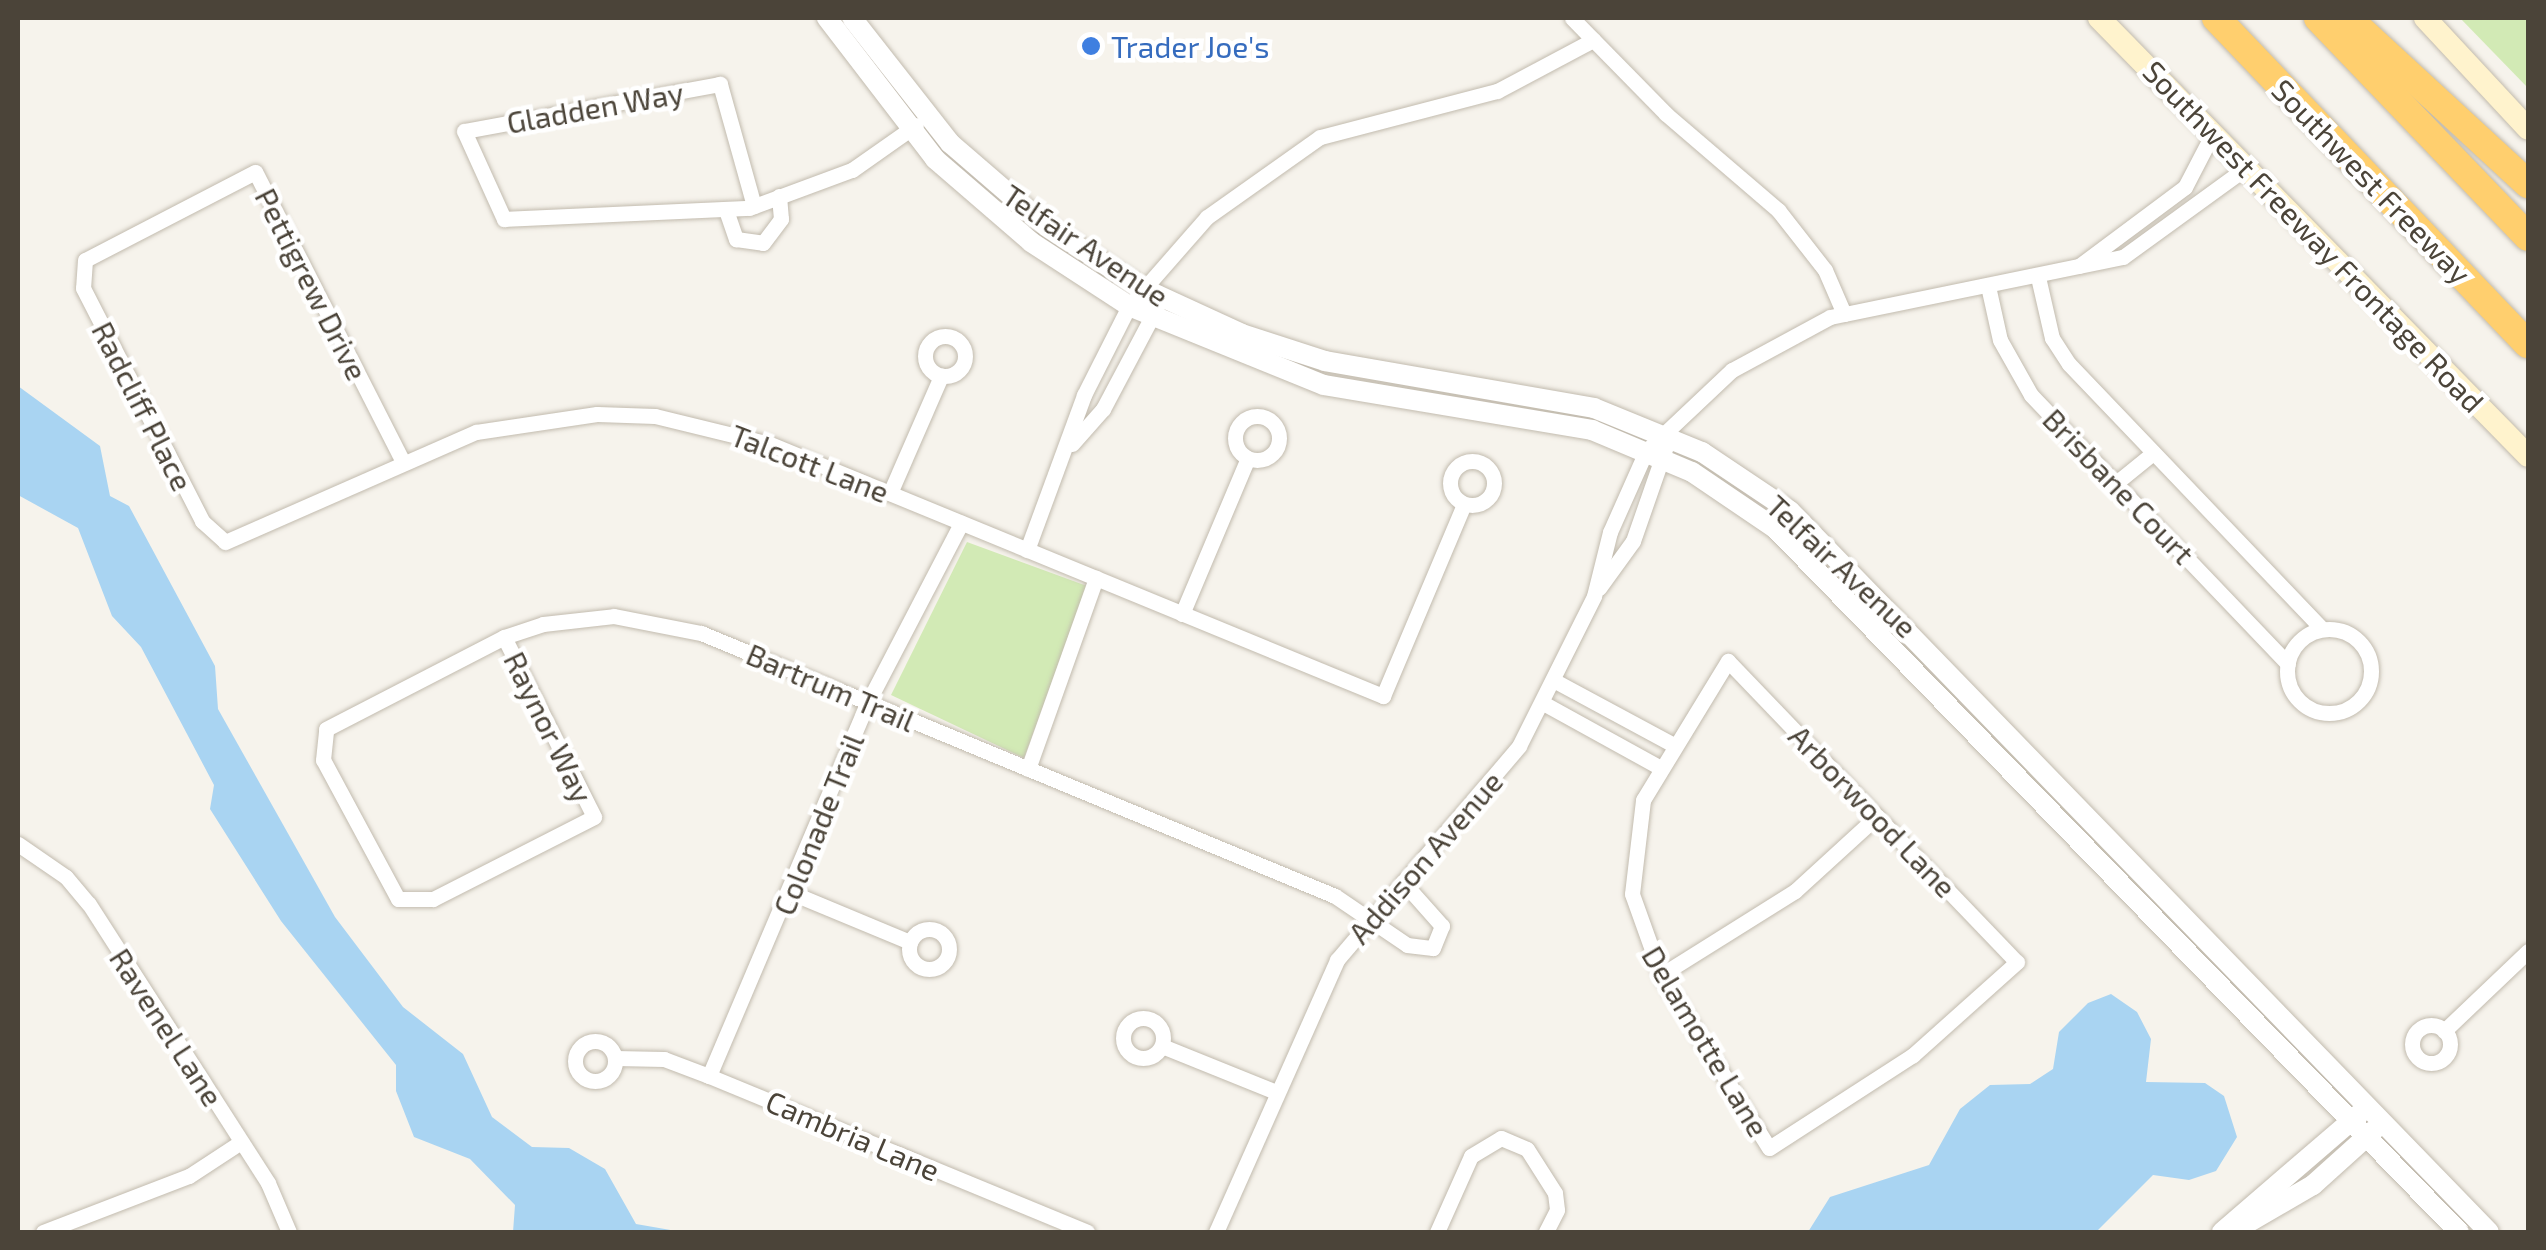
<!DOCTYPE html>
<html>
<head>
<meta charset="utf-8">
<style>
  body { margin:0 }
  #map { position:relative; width:2546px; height:1250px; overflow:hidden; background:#f6f3ec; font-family:"Exo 2",sans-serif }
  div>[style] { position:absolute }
  .green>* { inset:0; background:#d2eab5 }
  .water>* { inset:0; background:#a9d4f2 }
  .roads { filter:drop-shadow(0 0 2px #c2bbae) drop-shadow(0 0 2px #c2bbae) }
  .minor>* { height:15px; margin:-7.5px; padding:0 7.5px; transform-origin:7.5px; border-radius:7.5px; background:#fff }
  .minor>.ring { margin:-7.5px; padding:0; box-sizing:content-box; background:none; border:15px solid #fff; border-radius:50% }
  .tertiary>* { height:20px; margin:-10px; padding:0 10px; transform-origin:10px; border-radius:10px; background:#fff }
  .secondary>* { height:22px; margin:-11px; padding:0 11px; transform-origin:11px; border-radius:11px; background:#fff3cd }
  .motorway>* { height:28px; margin:-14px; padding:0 14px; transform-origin:14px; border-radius:14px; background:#ffcf6e }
  .dots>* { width:28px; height:28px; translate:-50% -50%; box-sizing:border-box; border:5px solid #fff; border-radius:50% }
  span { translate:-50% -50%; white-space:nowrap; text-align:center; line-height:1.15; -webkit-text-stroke:9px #fff; paint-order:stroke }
  .shop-label { font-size:30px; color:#366cbe }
  .left { translate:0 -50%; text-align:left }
  .street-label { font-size:30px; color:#4b4439 }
  .frame { position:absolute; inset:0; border:20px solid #4b4439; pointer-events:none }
</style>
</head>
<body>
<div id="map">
  <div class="green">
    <i style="clip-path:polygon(2460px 18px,2528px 18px,2528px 88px)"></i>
    <i style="clip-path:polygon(967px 542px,1087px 586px,1024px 758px,891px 695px)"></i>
  </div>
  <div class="water">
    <i style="clip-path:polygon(18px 386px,100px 446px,110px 496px,129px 506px,215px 666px,218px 709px,335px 917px,403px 1007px,463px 1054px,492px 1117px,532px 1147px,569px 1148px,605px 1169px,636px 1224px,682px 1232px,513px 1232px,515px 1205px,470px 1159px,414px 1137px,396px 1091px,396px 1065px,281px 921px,210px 809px,214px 785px,141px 647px,112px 616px,78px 528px,18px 495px)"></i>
    <i style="clip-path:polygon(2111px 994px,2137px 1012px,2151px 1039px,2146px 1082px,2205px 1083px,2224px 1096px,2237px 1137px,2216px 1171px,2189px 1180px,2153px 1175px,2096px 1232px,1808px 1232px,1830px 1197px,1929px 1165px,1960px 1109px,1990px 1085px,2030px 1084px,2053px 1069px,2059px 1032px,2088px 1003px)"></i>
  </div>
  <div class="roads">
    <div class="minor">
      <i style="left:1572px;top:18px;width:134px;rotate:45.6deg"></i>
      <i style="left:1666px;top:114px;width:148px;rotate:40.6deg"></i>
      <i style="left:1778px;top:210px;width:76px;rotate:51.9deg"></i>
      <i style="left:1825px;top:270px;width:48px;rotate:66.6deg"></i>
      <i style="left:754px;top:206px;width:127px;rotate:-105.6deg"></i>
      <i style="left:720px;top:84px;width:260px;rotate:169.6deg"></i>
      <i style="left:464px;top:131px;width:97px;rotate:65.6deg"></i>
      <i style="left:504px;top:219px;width:245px;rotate:-2.6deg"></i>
      <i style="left:749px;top:208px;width:110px;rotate:-20.3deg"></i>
      <i style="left:852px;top:170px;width:78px;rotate:-35.1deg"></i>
      <i style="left:727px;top:213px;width:28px;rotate:71deg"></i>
      <i style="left:736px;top:239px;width:27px;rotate:8deg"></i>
      <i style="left:763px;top:243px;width:30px;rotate:-53deg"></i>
      <i style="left:781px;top:219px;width:23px;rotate:-95deg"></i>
      <i style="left:2079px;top:266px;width:132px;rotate:-36.7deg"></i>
      <i style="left:2185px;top:187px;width:61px;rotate:-62.6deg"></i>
      <i style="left:2038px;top:277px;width:63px;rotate:77.1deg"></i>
      <i style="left:2052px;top:338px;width:31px;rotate:57deg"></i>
      <i style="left:2069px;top:364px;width:366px;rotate:46.3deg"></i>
      <i style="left:1988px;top:286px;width:55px;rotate:77.5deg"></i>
      <i style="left:2000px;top:340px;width:63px;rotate:60.6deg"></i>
      <i style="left:2031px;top:395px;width:372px;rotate:46.3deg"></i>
      <i class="ring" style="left:925px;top:336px;width:25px;height:25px"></i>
      <i class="ring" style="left:1235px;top:416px;width:29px;height:29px"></i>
      <i style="left:1072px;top:444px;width:47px;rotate:-48.5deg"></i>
      <i style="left:1103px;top:409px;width:115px;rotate:-62.1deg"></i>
      <i style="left:402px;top:460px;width:323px;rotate:-117deg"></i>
      <i style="left:255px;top:172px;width:191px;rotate:152.6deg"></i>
      <i style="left:85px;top:260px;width:28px;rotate:94deg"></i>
      <i style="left:83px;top:288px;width:262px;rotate:62.9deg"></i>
      <i style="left:202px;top:521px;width:31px;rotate:42deg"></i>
      <i style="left:225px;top:542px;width:274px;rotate:-23.7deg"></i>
      <i style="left:476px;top:432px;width:122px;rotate:-8.5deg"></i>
      <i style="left:597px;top:414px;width:58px;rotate:2deg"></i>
      <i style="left:655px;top:416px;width:118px;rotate:13.7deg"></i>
      <i style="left:770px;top:444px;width:663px;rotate:22.35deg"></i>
      <i style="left:1383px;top:696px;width:208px;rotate:-67.1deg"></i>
      <i class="ring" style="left:1450px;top:461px;width:29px;height:29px"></i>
      <i style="left:2116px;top:483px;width:48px;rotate:-39deg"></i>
      <i style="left:890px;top:493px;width:128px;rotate:-66.4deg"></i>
      <i style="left:1027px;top:550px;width:165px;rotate:-69.8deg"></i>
      <i style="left:1084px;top:395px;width:100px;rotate:-63.2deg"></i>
      <i style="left:1129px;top:306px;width:118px;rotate:-48.8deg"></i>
      <i style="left:1207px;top:217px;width:138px;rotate:-35.3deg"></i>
      <i style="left:1320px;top:137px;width:183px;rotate:-14.6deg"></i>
      <i style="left:1497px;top:91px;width:109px;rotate:-28deg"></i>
      <i style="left:1599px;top:588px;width:58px;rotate:-54.1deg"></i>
      <i style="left:1633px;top:541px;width:112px;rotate:-70.8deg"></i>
      <i style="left:1182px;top:614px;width:169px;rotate:-67.1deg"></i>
      <i class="ring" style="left:2287px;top:629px;width:69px;height:69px"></i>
      <i style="left:504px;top:637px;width:201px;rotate:63.4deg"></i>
      <i style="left:594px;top:817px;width:181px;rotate:153deg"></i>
      <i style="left:433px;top:899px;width:35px;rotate:180deg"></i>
      <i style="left:398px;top:899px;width:158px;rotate:-118.3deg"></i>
      <i style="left:323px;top:760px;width:31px;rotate:-84deg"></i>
      <i style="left:326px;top:729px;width:200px;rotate:-27.3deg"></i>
      <i style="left:504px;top:637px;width:41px;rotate:-18.4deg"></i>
      <i style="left:543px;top:624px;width:71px;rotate:-6.4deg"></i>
      <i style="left:614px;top:616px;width:89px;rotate:11.1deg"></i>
      <i style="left:701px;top:633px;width:686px;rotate:22.53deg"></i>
      <i style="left:1335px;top:896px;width:87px;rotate:34.2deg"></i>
      <i style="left:1407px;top:945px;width:26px;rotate:7deg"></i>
      <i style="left:1433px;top:948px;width:24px;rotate:-68deg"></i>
      <i style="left:1442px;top:926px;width:59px;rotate:-131.6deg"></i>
      <i style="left:1728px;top:661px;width:417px;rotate:46.2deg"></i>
      <i style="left:2017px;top:962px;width:140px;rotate:138.2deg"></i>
      <i style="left:1913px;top:1055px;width:171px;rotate:147.1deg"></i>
      <i style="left:1769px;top:1148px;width:204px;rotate:-122deg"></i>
      <i style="left:1661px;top:975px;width:86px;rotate:-109.7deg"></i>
      <i style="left:1632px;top:894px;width:95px;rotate:-83.3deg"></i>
      <i style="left:1643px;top:800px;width:163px;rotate:-58.6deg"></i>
      <i style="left:1555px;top:681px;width:133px;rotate:28.3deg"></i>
      <i style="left:1543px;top:703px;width:132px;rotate:28.9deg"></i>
      <i style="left:1028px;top:769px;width:203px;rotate:-70.4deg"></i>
      <i style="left:18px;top:844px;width:58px;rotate:34.5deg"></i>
      <i style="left:66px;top:877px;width:35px;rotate:50deg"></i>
      <i style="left:89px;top:904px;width:331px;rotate:57.3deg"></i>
      <i style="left:268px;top:1183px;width:53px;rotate:66.8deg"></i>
      <i style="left:792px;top:893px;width:128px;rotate:22.6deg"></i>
      <i class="ring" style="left:909px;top:929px;width:25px;height:25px"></i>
      <i style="left:1661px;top:975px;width:158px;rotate:-32.1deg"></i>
      <i style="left:1795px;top:891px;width:111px;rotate:-42.4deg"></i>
      <i class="ring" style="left:1123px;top:1018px;width:25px;height:25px"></i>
      <i class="ring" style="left:2412px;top:1025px;width:23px;height:23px"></i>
      <i style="left:2444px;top:1031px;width:116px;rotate:-43.6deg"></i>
      <i class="ring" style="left:575px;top:1041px;width:25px;height:25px"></i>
      <i style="left:1162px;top:1046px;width:123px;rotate:22deg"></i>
      <i style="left:615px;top:1058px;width:49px;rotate:1.2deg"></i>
      <i style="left:664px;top:1059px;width:48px;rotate:20.7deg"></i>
      <i style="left:709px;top:1076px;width:409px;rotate:22.4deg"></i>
      <i style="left:709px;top:1076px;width:406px;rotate:-67deg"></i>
      <i style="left:868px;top:702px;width:202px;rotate:-62.5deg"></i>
      <i style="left:43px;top:1232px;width:156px;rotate:-21deg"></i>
      <i style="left:189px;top:1176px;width:62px;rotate:-33.2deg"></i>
      <i style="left:1216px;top:1232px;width:298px;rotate:-66deg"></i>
      <i style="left:1337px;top:960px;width:281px;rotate:-49.6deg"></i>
      <i style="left:1519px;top:746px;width:168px;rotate:-63.4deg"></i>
      <i style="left:1594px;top:596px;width:66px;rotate:-76deg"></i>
      <i style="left:1610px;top:532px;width:89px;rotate:-66deg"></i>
      <i style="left:1646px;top:451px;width:118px;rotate:-43.3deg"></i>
      <i style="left:1732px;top:370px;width:111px;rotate:-28.4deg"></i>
      <i style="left:1830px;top:317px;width:299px;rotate:-11.6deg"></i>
      <i style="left:2123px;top:257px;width:153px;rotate:-36deg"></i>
      <i style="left:1437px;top:1232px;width:83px;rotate:-65.9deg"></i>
      <i style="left:1471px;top:1156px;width:35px;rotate:-31deg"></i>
      <i style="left:1501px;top:1138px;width:28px;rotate:23deg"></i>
      <i style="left:1527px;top:1149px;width:52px;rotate:57.5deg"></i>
      <i style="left:1555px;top:1193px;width:17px;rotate:83deg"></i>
      <i style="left:1557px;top:1210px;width:25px;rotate:117deg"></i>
    </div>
    <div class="tertiary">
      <i style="left:827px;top:18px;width:178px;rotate:52.5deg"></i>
      <i style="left:935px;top:159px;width:127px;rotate:40.8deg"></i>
      <i style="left:1031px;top:242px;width:117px;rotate:33.1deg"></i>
      <i style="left:1129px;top:306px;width:210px;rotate:22.1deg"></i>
      <i style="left:1324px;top:385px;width:272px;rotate:9.5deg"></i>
      <i style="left:1592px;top:430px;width:108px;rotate:22.8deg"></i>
      <i style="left:1692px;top:472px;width:102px;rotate:34.2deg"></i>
      <i style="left:1776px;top:529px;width:980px;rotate:45.83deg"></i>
      <i style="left:852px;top:18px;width:159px;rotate:51.9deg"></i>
      <i style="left:950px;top:143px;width:127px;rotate:40.8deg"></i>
      <i style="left:1046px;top:226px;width:112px;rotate:33deg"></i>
      <i style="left:1140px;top:287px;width:112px;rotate:24.7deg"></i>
      <i style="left:1242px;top:334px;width:87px;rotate:18deg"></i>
      <i style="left:1325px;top:361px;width:273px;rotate:9.9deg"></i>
      <i style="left:1594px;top:408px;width:117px;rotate:22.2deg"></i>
      <i style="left:1702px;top:452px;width:106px;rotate:33.8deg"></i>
      <i style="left:1790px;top:511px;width:1004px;rotate:45.89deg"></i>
      <i style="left:2237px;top:1229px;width:88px;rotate:-30.1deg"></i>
      <i style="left:2313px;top:1185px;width:82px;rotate:-42deg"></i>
      <i style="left:2222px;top:1232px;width:181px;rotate:-40.7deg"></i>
    </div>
    <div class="secondary">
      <i style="left:2099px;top:18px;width:613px;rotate:45.59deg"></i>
      <i style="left:2425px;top:18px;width:151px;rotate:47.1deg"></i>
    </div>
    <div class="motorway">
      <i style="left:2216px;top:18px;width:451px;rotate:46.3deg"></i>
      <i style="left:2318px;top:18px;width:303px;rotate:46.2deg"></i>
      <i style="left:2348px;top:18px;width:245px;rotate:42.7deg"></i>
    </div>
  </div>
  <div class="dots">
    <i style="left:1091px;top:46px;background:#3f7fe0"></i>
  </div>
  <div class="shop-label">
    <span class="left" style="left:1111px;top:46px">Trader Joe's</span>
  </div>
  <div class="street-label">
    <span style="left:595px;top:107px;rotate:-10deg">Gladden Way</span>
    <span style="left:2372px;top:181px;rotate:46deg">Southwest Freeway</span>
    <span style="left:2314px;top:236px;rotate:46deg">Southwest Freeway Frontage Road</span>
    <span style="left:1086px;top:245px;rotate:34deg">Telfair Avenue</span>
    <span style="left:312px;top:284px;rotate:63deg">Pettigrew Drive</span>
    <span style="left:143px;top:406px;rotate:63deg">Radcliff Place</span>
    <span style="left:810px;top:463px;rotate:21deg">Talcott Lane</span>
    <span style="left:2119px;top:486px;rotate:46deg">Brisbane Court</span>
    <span style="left:1842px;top:566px;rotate:43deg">Telfair Avenue</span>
    <span style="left:831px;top:687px;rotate:23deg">Bartrum Trail</span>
    <span style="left:549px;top:727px;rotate:64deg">Raynor Way</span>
    <span style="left:1873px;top:811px;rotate:46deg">Arborwood Lane</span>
    <span style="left:818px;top:824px;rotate:-68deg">Colonade Trail</span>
    <span style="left:1425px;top:857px;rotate:-49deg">Addison Avenue</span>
    <span style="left:167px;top:1027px;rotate:57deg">Ravenel Lane</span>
    <span style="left:1706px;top:1041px;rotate:59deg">Delamotte Lane</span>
    <span style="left:853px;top:1135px;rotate:23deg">Cambria Lane</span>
  </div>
  <div class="frame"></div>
</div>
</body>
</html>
